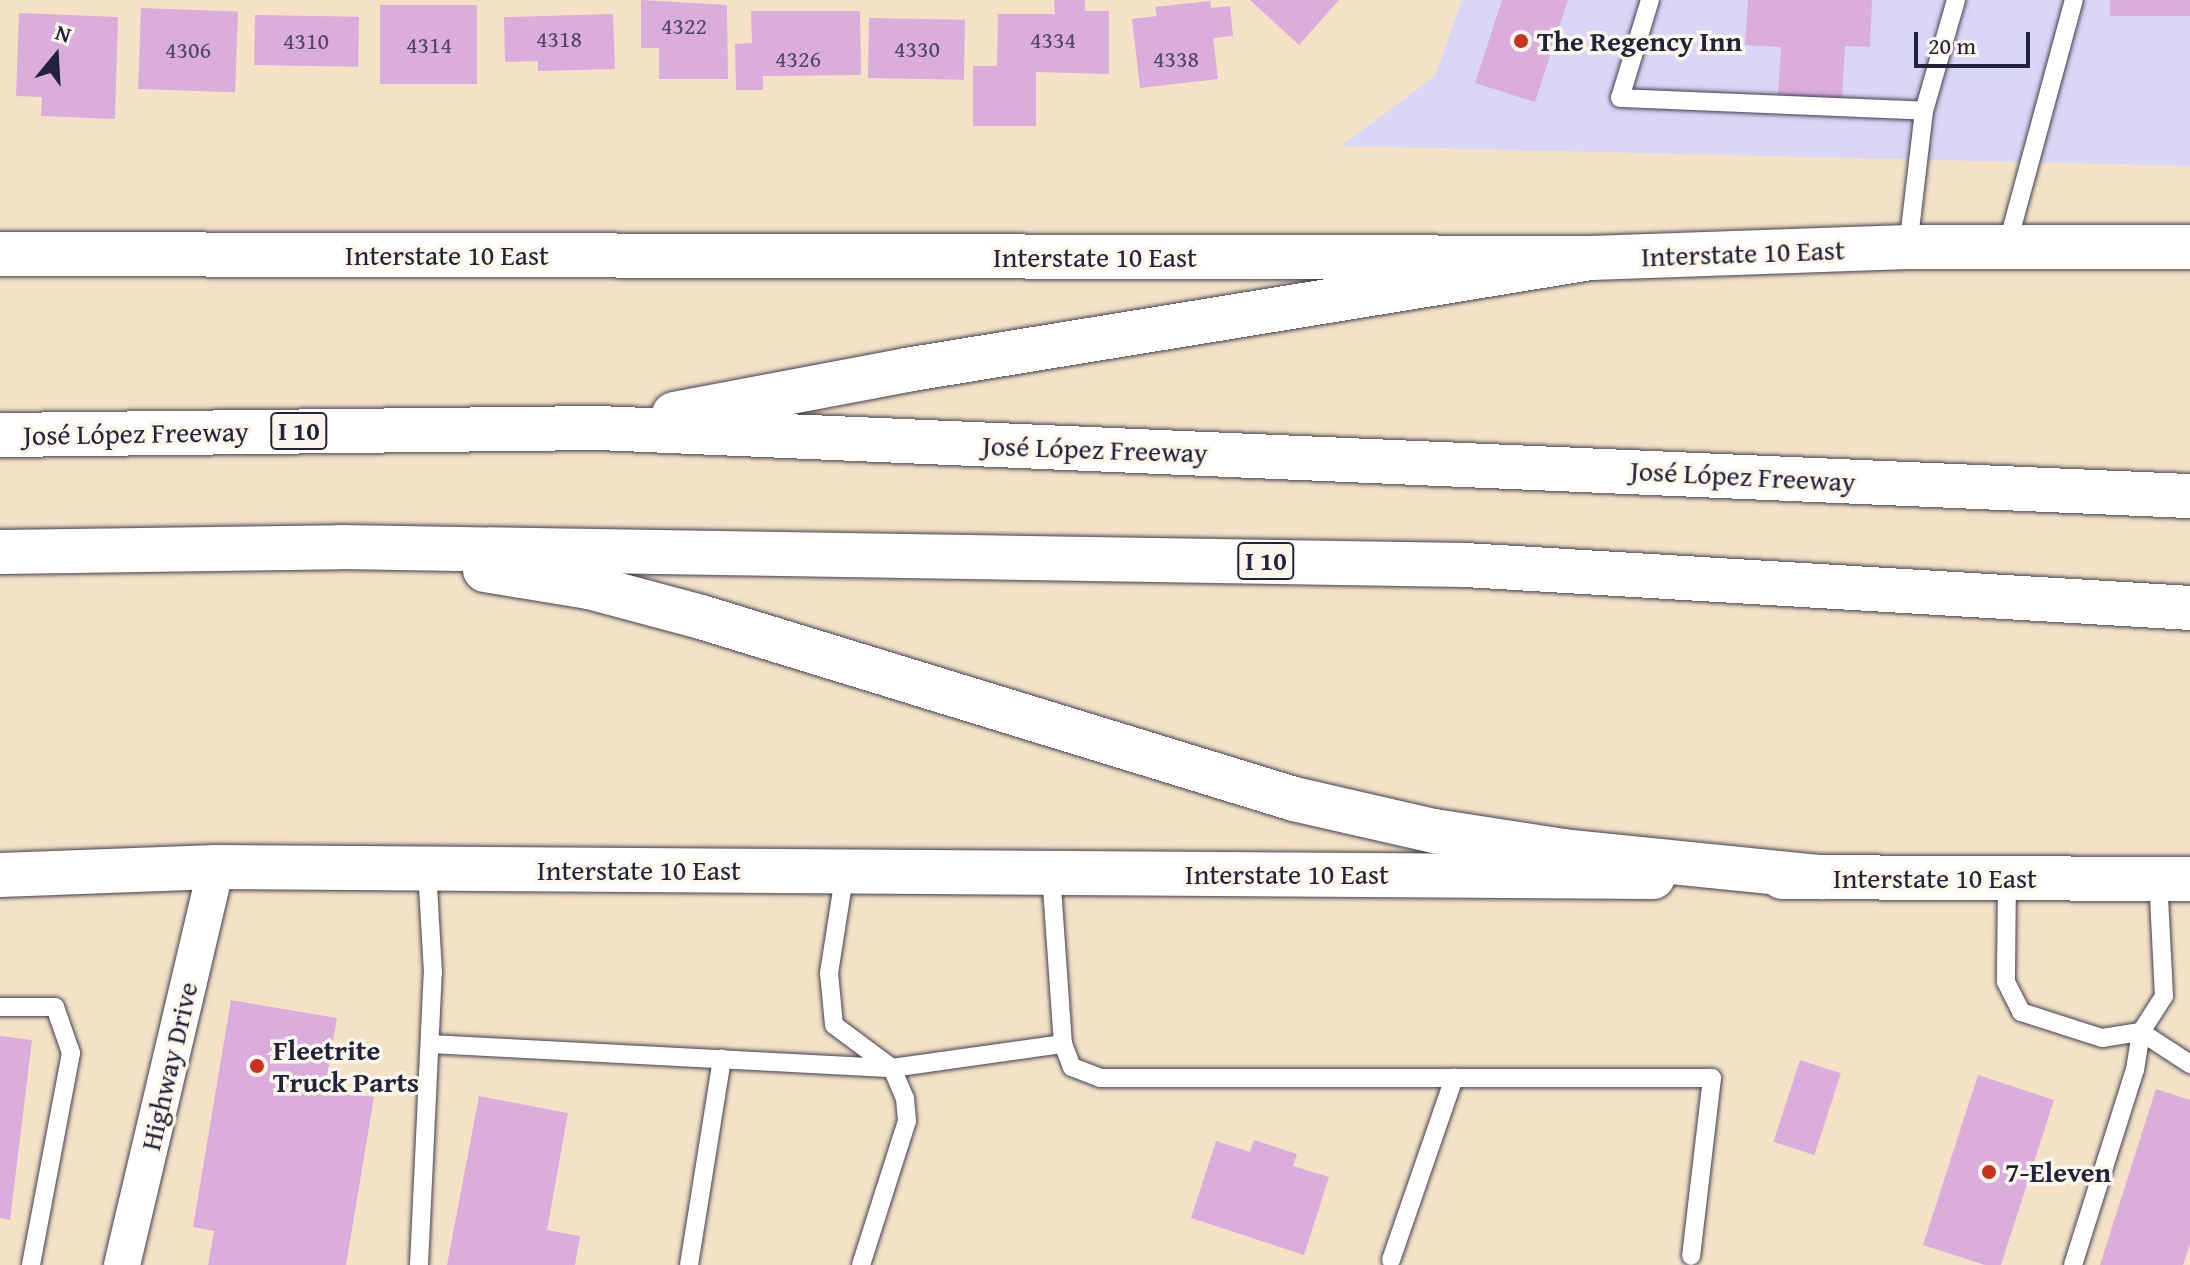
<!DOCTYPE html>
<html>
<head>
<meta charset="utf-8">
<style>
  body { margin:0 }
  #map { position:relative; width:2190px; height:1265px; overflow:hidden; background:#f4e2c7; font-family:"Gentium Book Plus",serif }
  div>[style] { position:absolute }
  .built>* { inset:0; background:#dad6f7 }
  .building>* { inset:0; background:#daaddd; transform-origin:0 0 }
  .roads { filter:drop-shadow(0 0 2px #423f50) drop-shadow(0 0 2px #423f50) }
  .service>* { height:18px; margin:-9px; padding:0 9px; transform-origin:9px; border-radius:9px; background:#fff }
  .minor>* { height:36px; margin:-18px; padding:0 18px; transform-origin:18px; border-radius:18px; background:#fff }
  .secondary>* { height:44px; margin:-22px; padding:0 22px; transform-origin:22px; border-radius:22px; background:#fff }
  .motorway>* { height:44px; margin:-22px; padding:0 22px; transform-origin:22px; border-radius:22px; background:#fff }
  .dots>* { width:22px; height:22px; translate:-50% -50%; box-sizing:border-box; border:4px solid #fbf7ec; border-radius:50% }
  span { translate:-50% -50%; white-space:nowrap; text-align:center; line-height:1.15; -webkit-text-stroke:7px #fbf7ec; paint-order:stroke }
  .number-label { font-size:24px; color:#504564 }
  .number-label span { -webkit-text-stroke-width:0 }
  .shield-label span { padding:2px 6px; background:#fbf7ec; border:2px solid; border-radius:6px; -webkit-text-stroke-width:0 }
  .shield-label { font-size:26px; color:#22223b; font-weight:700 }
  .poi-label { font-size:28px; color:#22223b; font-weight:700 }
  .left { translate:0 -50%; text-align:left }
  .street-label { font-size:28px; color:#22223b }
  .north { position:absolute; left:16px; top:16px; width:80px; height:80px; -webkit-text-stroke:6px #fbf7ec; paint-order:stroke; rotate:18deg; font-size:22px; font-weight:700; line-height:32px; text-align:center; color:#22223b }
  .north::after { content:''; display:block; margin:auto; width:28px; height:36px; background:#22223b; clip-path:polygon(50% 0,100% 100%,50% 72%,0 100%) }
  .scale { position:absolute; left:1914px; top:32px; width:116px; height:36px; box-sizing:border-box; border:4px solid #22223b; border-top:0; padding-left:10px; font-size:24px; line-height:28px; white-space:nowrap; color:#22223b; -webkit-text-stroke:6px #fbf7ec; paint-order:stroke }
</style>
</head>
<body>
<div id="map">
  <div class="built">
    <i style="clip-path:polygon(1462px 0,2190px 0,2190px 166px,1341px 146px,1435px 76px)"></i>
  </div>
  <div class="building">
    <i style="clip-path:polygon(641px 0,727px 5px,728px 79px,659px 79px,659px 48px,641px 48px)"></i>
    <i style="clip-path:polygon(1054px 0,1085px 0,1085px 11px,1109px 11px,1109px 74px,1036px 72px,1036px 126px,973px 126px,973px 66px,997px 66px,998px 14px,1055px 14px)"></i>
    <i style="clip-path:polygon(1250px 0,1339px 0,1299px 45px)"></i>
    <i style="clip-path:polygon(1502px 0,1568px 0,1535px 102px,1475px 83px)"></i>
    <i style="clip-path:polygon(1748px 0,1872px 0,1870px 47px,1845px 46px,1842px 99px,1778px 95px,1781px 47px,1745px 45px)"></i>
    <i style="left:2110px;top:0;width:80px;height:16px"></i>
    <i style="clip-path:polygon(1210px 1px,1211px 8px,1230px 6px,1233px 36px,1213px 38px,1218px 79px,1140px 88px,1132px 19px,1157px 16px,1155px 7px)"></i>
    <i style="left:477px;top:5px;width:79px;height:97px;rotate:90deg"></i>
    <i style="left:141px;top:8px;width:97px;height:81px;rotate:2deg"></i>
    <i style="clip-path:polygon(751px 11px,860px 11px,861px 75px,763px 76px,763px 90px,736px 90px,735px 44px,752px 43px)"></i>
    <i style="clip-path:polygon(19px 13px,118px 17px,115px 119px,41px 116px,42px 97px,16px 96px)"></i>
    <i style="clip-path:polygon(613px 14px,615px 69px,538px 71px,538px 61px,505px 62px,504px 17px)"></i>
    <i style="left:255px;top:15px;width:104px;height:50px;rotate:1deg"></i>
    <i style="left:869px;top:18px;width:96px;height:60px;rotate:1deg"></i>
    <i style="clip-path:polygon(231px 1000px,337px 1018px,325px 1089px,374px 1097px,346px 1265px,208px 1265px,214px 1231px,193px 1227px)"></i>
    <i style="clip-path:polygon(0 1036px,32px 1040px,10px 1220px,0 1218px)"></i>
    <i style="left:1800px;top:1060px;width:43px;height:86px;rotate:18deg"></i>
    <i style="clip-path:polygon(1978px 1075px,2054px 1100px,2001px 1265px,1985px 1265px,1923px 1245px)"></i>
    <i style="clip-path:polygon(2156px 1089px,2190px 1100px,2190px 1244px,2183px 1265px,2100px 1265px)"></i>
    <i style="clip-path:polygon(479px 1096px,568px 1113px,547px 1230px,580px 1236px,575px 1265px,447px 1265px)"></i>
    <i style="clip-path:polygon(1254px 1140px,1297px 1154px,1293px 1166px,1329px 1177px,1304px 1255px,1191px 1218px,1216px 1141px,1250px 1152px)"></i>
  </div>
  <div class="roads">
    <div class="service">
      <i style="left:1650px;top:0;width:102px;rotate:107deg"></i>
      <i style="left:1620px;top:98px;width:304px;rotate:2.4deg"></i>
      <i style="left:2007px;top:246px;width:255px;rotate:-74.8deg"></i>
      <i style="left:1908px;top:247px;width:137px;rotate:-83.3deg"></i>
      <i style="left:1924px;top:111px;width:116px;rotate:-73.9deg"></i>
      <i style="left:845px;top:871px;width:103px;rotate:98.9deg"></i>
      <i style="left:829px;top:973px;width:52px;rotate:84.5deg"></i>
      <i style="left:834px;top:1025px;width:72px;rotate:36.6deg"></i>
      <i style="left:892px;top:1068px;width:33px;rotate:67deg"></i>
      <i style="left:905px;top:1098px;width:23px;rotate:85deg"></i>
      <i style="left:907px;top:1121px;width:151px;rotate:107.7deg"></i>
      <i style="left:1051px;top:873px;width:171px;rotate:86deg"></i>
      <i style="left:1063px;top:1044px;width:25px;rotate:69deg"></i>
      <i style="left:1072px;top:1067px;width:30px;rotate:21deg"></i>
      <i style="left:1100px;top:1078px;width:612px"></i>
      <i style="left:1712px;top:1078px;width:179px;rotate:96.7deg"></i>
      <i style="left:2007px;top:878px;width:104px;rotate:90.6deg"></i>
      <i style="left:2006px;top:982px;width:34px;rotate:63deg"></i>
      <i style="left:2021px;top:1012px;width:85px;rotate:17.8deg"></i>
      <i style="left:2102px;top:1038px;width:39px;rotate:-9deg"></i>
      <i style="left:2141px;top:1032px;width:43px;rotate:-57.4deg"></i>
      <i style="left:2164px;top:996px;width:117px;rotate:-92.9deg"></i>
      <i style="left:0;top:1007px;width:55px"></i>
      <i style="left:55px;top:1007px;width:49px;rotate:70.8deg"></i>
      <i style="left:71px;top:1053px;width:216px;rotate:100.7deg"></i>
      <i style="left:430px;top:1044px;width:463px;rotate:3deg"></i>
      <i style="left:892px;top:1068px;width:173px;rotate:-8deg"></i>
      <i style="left:1391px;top:1260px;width:193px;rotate:-70.9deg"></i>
      <i style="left:419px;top:1265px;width:292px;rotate:-87.3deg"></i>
      <i style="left:433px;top:973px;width:105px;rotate:-93.3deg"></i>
      <i style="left:689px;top:1265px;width:209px;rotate:-80.9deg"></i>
      <i style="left:2073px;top:1265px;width:205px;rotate:-72.4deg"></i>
      <i style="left:2135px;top:1070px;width:38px;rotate:-81deg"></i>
      <i style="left:2141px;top:1032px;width:59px;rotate:33.1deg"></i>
    </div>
    <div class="minor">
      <i style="left:122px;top:1265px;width:409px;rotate:-76.7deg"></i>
    </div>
    <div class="secondary">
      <i style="left:0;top:254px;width:1591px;rotate:0.14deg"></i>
      <i style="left:1591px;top:258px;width:317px;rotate:-2deg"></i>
      <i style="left:1908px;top:247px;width:282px"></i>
      <i style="left:0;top:875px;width:216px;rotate:-2.1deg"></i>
      <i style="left:216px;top:867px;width:1437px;rotate:0.4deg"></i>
      <i style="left:1782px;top:877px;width:408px;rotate:0.3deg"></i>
    </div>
    <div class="motorway">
      <i style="left:674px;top:414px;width:236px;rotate:-10.7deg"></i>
      <i style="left:906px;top:370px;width:694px;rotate:-9.29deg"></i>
      <i style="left:0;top:435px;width:599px;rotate:-0.67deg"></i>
      <i style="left:599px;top:428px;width:1592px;rotate:2.45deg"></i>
      <i style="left:0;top:552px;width:340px;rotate:-0.8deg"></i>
      <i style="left:340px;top:547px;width:1125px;rotate:0.92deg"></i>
      <i style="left:1465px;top:565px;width:726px;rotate:3.39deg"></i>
      <i style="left:485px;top:570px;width:105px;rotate:9.3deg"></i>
      <i style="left:589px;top:587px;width:116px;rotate:15deg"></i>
      <i style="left:701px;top:617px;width:620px;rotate:17.06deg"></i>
      <i style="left:1294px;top:799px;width:144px;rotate:12.9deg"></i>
      <i style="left:1434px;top:831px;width:131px;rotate:8.8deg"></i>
      <i style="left:1563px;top:851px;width:259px;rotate:5.8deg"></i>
    </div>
  </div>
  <div class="dots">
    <i style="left:1521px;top:41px;background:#c8321e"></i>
    <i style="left:257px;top:1066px;background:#c8321e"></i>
    <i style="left:1989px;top:1172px;background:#c8321e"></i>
  </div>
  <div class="number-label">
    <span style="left:684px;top:26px">4322</span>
    <span style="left:559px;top:39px">4318</span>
    <span style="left:1053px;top:40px">4334</span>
    <span style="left:306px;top:41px">4310</span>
    <span style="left:429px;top:45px">4314</span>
    <span style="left:917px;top:49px">4330</span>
    <span style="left:188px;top:50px">4306</span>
    <span style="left:798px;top:59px">4326</span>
    <span style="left:1176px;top:59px">4338</span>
  </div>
  <div class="shield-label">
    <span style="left:299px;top:431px">I 10</span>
    <span style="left:1266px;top:561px">I 10</span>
  </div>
  <div class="poi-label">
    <span class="left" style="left:1537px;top:41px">The Regency Inn</span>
    <span class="left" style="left:273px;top:1066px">Fleetrite<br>Truck Parts</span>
    <span class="left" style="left:2005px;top:1172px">7-Eleven</span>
  </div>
  <div class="street-label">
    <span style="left:1743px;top:253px;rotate:-2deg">Interstate 10 East</span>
    <span style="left:447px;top:255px">Interstate 10 East</span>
    <span style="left:1095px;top:257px">Interstate 10 East</span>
    <span style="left:136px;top:433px;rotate:-1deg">José López Freeway</span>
    <span style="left:1095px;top:449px;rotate:2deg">José López Freeway</span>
    <span style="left:1743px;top:476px;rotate:3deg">José López Freeway</span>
    <span style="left:639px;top:870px">Interstate 10 East</span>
    <span style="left:1287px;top:874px">Interstate 10 East</span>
    <span style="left:1935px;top:878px">Interstate 10 East</span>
    <span style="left:169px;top:1066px;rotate:-77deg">Highway Drive</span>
  </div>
  <div class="north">N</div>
  <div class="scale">20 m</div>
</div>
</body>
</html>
